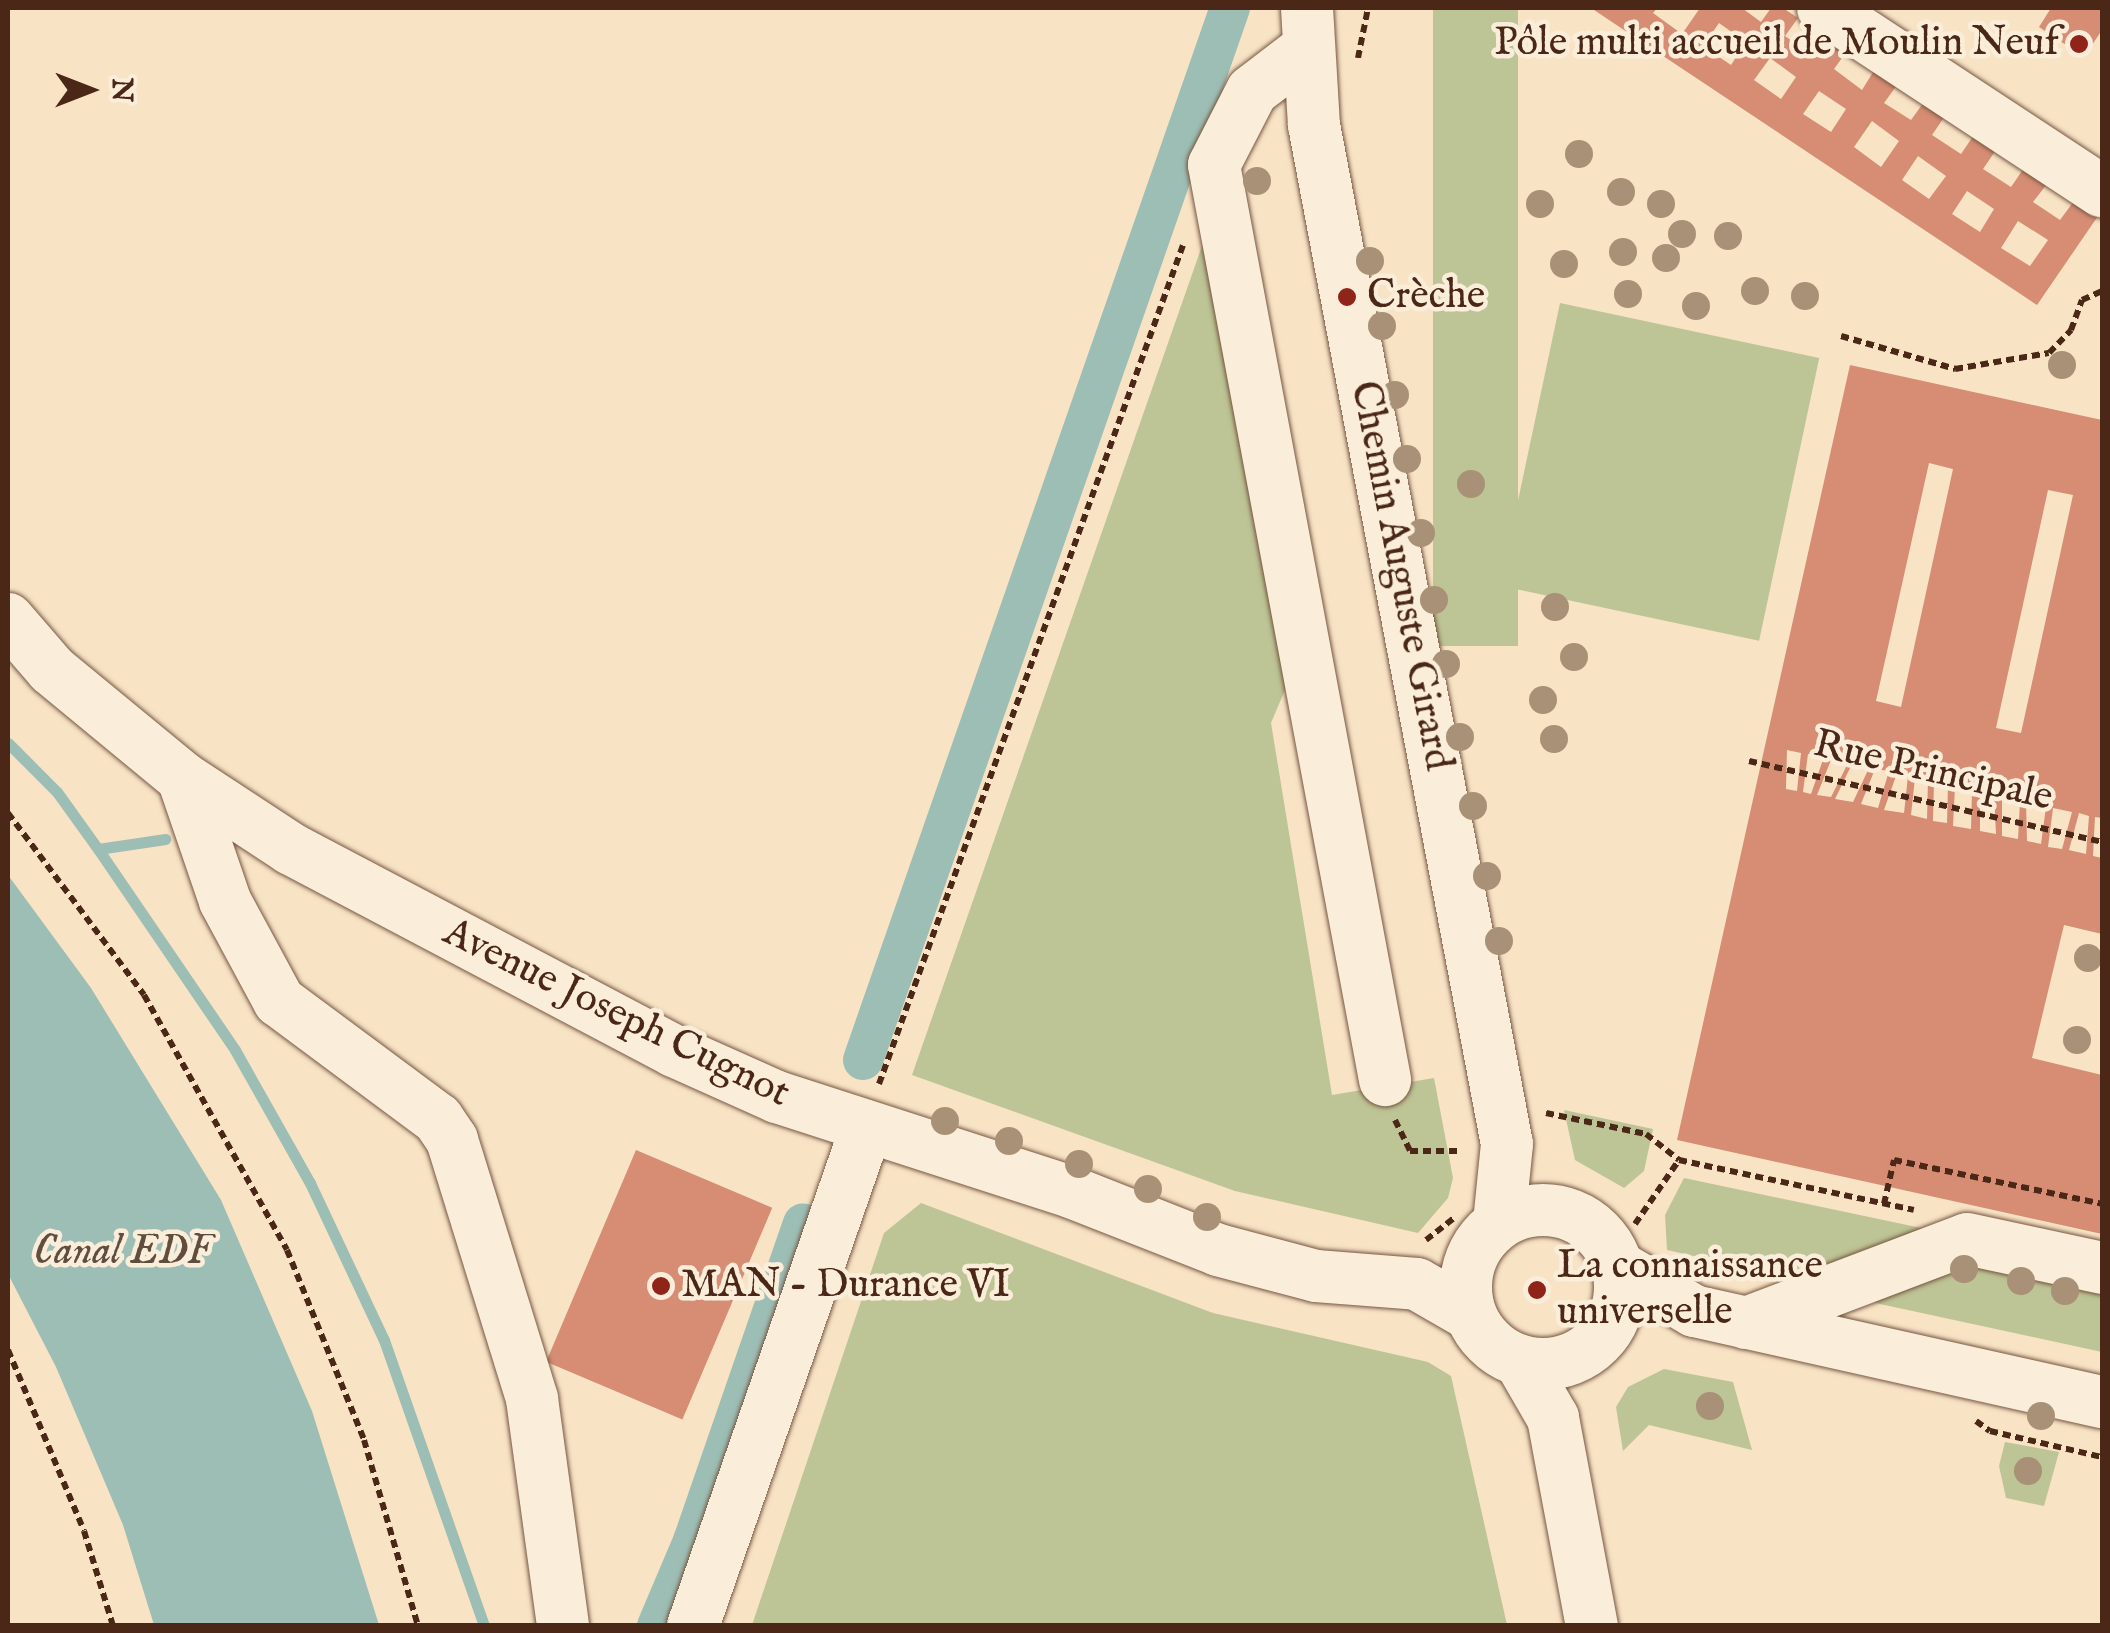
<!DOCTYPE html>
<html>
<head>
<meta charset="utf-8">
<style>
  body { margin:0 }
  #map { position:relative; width:2110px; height:1633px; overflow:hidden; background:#f8e3c5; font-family:"IM FELL English",serif }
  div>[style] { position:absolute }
  .green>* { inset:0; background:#bdc495; transform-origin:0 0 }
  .water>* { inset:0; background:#9dbeb5 }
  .stream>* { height:11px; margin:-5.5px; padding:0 5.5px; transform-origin:5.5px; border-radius:5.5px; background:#9dbeb5 }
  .canal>* { height:40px; margin:-20px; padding:0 20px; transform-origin:20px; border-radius:20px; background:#9dbeb5 }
  .building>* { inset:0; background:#d68d74; transform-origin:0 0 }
  .path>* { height:6px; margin-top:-3px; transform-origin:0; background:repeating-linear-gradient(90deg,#4a2716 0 8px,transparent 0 13px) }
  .roads { filter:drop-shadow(0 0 2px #765642) drop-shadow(0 0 2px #765642) }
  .minor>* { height:52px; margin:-26px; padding:0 26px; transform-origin:26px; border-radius:26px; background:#faedd9 }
  .minor>.ring { margin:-26px; padding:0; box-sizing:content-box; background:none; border:52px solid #faedd9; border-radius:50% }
  .trees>* { width:28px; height:28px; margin:-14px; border-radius:50%; background:#a89176 }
  .dots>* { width:28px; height:28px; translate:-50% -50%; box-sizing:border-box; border:5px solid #faedd9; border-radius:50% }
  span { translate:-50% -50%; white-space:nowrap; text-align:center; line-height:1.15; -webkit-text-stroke:9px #faedd9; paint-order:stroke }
  .poi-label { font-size:40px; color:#4a2716 }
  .right { translate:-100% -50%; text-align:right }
  .left { translate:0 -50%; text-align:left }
  .street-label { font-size:40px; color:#4a2716 }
  .water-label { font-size:42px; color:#5f4d3e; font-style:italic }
  .frame { position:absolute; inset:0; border:10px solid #4a2716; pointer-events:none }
  .north { position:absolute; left:40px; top:40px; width:100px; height:100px; -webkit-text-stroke:8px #faedd9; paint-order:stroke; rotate:90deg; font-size:28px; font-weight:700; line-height:40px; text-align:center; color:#4a2716 }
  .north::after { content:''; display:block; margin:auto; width:35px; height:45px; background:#4a2716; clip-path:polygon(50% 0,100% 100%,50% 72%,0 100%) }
</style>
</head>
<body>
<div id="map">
  <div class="green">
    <i style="left:1433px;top:8px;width:85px;height:638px"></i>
    <i style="clip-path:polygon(1203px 243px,1290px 678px,1271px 723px,1332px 1095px,1434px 1078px,1453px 1178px,1448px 1198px,1418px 1233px,1235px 1191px,912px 1075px)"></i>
    <i style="left:1560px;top:303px;width:265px;height:289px;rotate:12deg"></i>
    <i style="clip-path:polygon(1564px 1110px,1653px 1129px,1644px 1171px,1624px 1188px,1575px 1160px)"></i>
    <i style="clip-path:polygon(1684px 1178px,1926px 1229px,1806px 1281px,1667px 1250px,1665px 1215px)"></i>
    <i style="clip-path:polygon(921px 1203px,1213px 1313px,1428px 1362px,1451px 1376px,1507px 1625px,752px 1625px,884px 1233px)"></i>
    <i style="clip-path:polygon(1941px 1258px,2102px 1292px,2102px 1352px,1843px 1296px)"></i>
    <i style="clip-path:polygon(1664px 1369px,1733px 1382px,1752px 1450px,1649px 1425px,1623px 1451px,1616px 1407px,1628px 1387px)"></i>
    <i style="clip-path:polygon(2005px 1442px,2059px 1452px,2044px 1506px,2006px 1498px,1999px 1466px)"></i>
  </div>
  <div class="water">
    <i style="clip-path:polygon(8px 875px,91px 988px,221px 1200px,312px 1411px,379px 1625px,154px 1625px,123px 1525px,56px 1367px,8px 1274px)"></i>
  </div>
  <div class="stream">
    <i style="left:8px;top:743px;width:69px;rotate:45deg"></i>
    <i style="left:57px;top:792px;width:70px;rotate:54.3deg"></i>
    <i style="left:98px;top:849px;width:243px;rotate:55.7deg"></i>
    <i style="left:235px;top:1050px;width:153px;rotate:60.6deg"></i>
    <i style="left:310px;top:1183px;width:174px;rotate:64.8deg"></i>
    <i style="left:384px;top:1340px;width:303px;rotate:70.7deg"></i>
    <i style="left:98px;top:849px;width:68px;rotate:-8.5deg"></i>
  </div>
  <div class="canal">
    <i style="left:863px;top:1060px;width:1114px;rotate:-70.77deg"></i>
    <i style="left:657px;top:1626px;width:92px;rotate:-67deg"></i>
    <i style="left:693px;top:1541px;width:336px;rotate:-70.9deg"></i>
  </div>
  <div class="building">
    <i style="clip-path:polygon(evenodd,1591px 8px,1657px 8px,1653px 13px,1682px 34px,1700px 8px,1742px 8px,1761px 22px,1771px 8px,1783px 8px,1798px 18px,1785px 36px,1812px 55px,1824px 35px,1847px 51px,1834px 69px,1862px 90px,1875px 69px,1897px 85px,1884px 103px,1911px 120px,1924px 102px,1945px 116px,1932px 135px,1961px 154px,1974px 135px,1996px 150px,1983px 169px,2011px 187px,2024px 168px,2047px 184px,2033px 202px,2060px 220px,2074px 201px,2098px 216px,2037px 305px,1591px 8px,1719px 23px,1746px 42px,1731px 65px,1703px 46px,1719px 23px,1591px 8px,1770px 58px,1796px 77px,1781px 99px,1754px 80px,1770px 58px,1591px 8px,1819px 91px,1846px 109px,1831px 132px,1803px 114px,1819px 91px,1591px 8px,1872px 121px,1899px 141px,1881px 167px,1854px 147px,1872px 121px,1591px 8px,1918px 156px,1946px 176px,1929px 199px,1902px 180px,1918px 156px,1591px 8px,1967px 191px,1994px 209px,1980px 232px,1952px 214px,1967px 191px,1591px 8px,2018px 221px,2048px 240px,2030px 266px,2001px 248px,2018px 221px)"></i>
    <i style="clip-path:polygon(2051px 8px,2102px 8px,2102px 30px,2084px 57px,2039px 27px)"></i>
    <i style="clip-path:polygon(evenodd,1850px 365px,2102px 420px,2102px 818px,2095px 817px,2093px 856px,2102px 858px,2102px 934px,2064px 925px,2032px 1058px,2102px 1075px,2102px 1234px,1677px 1140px,1850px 365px,1929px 463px,1953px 469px,1901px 707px,1876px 701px,1929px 463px,1850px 365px,2048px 490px,2073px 495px,2021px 733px,1996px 728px,2048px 490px,1850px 365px,1787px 750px,1801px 753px,1797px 791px,1786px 789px,1787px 750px,1850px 365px,1808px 754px,1824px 757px,1811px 794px,1803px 792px,1808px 754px,1850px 365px,1831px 760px,1848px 763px,1831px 797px,1817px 795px,1831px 760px,1850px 365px,1852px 764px,1869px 768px,1853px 802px,1835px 799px,1852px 764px,1850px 365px,1875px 769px,1889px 771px,1878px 808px,1861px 804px,1875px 769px,1850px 365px,1897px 773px,1908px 776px,1904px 813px,1884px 810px,1897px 773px,1850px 365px,1915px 778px,1928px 780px,1927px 819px,1911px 815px,1915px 778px,1850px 365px,1934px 782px,1948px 785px,1947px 823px,1933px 821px,1934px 782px,1850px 365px,1955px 786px,1972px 790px,1971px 829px,1953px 826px,1955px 786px,1850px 365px,1980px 791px,1994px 794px,1996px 834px,1980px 831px,1980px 791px,1850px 365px,2002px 797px,2020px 801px,2018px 839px,2002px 836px,2002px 797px,1850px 365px,2026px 802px,2046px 807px,2041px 844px,2027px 841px,2026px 802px,1850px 365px,2053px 808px,2072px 812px,2062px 849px,2048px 847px,2053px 808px,1850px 365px,2079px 813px,2089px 816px,2086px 854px,2069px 850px,2079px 813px)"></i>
    <i style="left:636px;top:1150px;width:148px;height:230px;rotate:23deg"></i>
  </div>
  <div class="path">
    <i style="left:1358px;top:58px;width:51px;rotate:-78.7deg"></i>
    <i style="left:1841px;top:336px;width:119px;rotate:16.1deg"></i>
    <i style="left:1955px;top:369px;width:95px;rotate:-9.7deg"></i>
    <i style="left:2049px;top:353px;width:32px;rotate:-46deg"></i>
    <i style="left:2071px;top:330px;width:32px;rotate:-70deg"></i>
    <i style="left:2082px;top:300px;width:22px;rotate:-24deg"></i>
    <i style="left:1749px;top:761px;width:362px;rotate:12.9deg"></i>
    <i style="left:8px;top:813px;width:227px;rotate:53.2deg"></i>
    <i style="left:144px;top:995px;width:292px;rotate:60.7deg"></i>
    <i style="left:287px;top:1250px;width:205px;rotate:67.9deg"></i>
    <i style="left:364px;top:1440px;width:194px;rotate:73.8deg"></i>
    <i style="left:879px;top:1084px;width:892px;rotate:-70.08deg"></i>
    <i style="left:1546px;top:1113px;width:102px;rotate:11.9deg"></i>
    <i style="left:1646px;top:1134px;width:42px;rotate:38.2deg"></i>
    <i style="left:1395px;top:1120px;width:34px;rotate:64deg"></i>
    <i style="left:1410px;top:1151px;width:51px"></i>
    <i style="left:1884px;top:1204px;width:45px;rotate:-77.2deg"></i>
    <i style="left:1894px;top:1160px;width:213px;rotate:11.9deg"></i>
    <i style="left:1635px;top:1224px;width:78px;rotate:-55.5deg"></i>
    <i style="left:1679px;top:1160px;width:240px;rotate:12deg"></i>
    <i style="left:1426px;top:1240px;width:37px;rotate:-38deg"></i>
    <i style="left:8px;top:1350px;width:196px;rotate:67.2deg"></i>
    <i style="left:84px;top:1531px;width:99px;rotate:73deg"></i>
    <i style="left:1976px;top:1421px;width:17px;rotate:36deg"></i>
    <i style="left:1990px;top:1431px;width:115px;rotate:13.1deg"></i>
  </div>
  <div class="roads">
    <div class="minor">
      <i style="left:1307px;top:8px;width:117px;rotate:86.6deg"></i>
      <i style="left:1314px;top:125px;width:1037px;rotate:79.28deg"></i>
      <i style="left:1507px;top:1144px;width:79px;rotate:95.8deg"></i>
      <i style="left:1823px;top:8px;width:334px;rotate:33.3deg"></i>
      <i style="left:1307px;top:49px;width:69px;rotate:142.6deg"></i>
      <i style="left:1252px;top:91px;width:83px;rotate:117.2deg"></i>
      <i style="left:1214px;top:165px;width:931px;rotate:79.41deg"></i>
      <i style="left:8px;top:619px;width:67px;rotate:49.2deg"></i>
      <i style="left:52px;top:670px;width:170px;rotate:39.5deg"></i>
      <i style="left:183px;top:778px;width:129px;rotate:33.3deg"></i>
      <i style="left:291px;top:849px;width:433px;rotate:27.8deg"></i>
      <i style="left:674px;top:1051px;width:113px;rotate:24.1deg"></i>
      <i style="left:777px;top:1097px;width:309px;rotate:17.9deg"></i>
      <i style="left:1071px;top:1192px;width:158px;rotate:21.5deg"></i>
      <i style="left:1218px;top:1250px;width:101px;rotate:14.9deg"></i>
      <i style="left:1316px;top:1276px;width:101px;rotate:4.5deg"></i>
      <i style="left:1417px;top:1284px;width:62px;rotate:29.9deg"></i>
      <i style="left:183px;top:778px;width:130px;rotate:71.1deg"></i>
      <i style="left:225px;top:901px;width:114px;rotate:61.6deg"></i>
      <i style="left:279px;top:1001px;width:198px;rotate:36.6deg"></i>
      <i style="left:438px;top:1119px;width:25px;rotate:56deg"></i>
      <i style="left:452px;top:1140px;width:271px;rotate:72.8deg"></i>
      <i style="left:532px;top:1399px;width:229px;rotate:82.2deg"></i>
      <i class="ring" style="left:1466px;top:1210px;width:102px;height:102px"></i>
      <i style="left:1617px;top:1266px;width:89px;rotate:30.3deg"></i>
      <i style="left:1694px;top:1311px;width:418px;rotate:12.6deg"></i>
      <i style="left:1746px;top:1323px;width:236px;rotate:-20.8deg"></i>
      <i style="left:1967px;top:1239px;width:138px;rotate:12.1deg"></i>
      <i style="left:1520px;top:1361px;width:66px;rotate:59.9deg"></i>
      <i style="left:1553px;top:1418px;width:212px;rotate:79.4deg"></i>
      <i style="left:693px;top:1626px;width:529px;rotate:-70.81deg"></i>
    </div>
  </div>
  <div class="trees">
    <i style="left:1579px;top:154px"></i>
    <i style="left:1257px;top:181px"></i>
    <i style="left:1621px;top:192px"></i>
    <i style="left:1540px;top:204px"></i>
    <i style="left:1661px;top:204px"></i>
    <i style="left:1682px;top:234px"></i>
    <i style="left:1728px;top:236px"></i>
    <i style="left:1623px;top:252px"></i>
    <i style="left:1666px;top:258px"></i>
    <i style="left:1370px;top:261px"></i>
    <i style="left:1564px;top:264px"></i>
    <i style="left:1755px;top:291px"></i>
    <i style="left:1628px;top:294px"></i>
    <i style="left:1805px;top:296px"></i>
    <i style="left:1696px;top:306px"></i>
    <i style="left:1382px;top:326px"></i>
    <i style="left:2062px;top:365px"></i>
    <i style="left:1395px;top:395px"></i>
    <i style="left:1407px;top:459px"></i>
    <i style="left:1471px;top:484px"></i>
    <i style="left:1421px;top:533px"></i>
    <i style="left:1434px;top:600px"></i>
    <i style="left:1555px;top:607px"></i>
    <i style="left:1574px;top:657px"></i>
    <i style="left:1446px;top:664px"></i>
    <i style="left:1543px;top:700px"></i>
    <i style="left:1460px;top:737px"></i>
    <i style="left:1554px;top:739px"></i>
    <i style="left:1473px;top:806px"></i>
    <i style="left:1487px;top:876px"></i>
    <i style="left:1499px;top:941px"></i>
    <i style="left:2088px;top:958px"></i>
    <i style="left:2077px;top:1040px"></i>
    <i style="left:945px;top:1121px"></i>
    <i style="left:1009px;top:1141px"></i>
    <i style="left:1079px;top:1164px"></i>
    <i style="left:1148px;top:1189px"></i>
    <i style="left:1207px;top:1217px"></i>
    <i style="left:1964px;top:1269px"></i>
    <i style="left:2021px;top:1281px"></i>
    <i style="left:2065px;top:1291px"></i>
    <i style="left:1710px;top:1406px"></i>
    <i style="left:2041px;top:1416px"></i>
    <i style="left:2028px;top:1471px"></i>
  </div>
  <div class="dots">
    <i style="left:2079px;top:44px;background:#8f2418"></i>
    <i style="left:1347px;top:297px;background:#8f2418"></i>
    <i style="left:661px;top:1286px;background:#8f2418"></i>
    <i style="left:1537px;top:1290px;background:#8f2418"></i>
  </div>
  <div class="poi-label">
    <span class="right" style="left:2059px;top:44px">Pôle multi accueil de Moulin Neuf</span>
    <span class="left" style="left:1367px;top:297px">Crèche</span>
    <span class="left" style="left:1557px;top:1290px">La connaissance<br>universelle</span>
    <span class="left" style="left:681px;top:1286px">MAN - Durance VI</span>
  </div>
  <div class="street-label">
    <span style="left:1400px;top:576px;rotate:79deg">Chemin Auguste Girard</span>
    <span style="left:1933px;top:772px;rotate:13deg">Rue Principale</span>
    <span style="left:616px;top:1014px;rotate:26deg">Avenue Joseph Cugnot</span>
  </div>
  <div class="water-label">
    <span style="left:122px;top:1252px">Canal EDF</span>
  </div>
  <div class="frame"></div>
  <div class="north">N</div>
</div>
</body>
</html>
